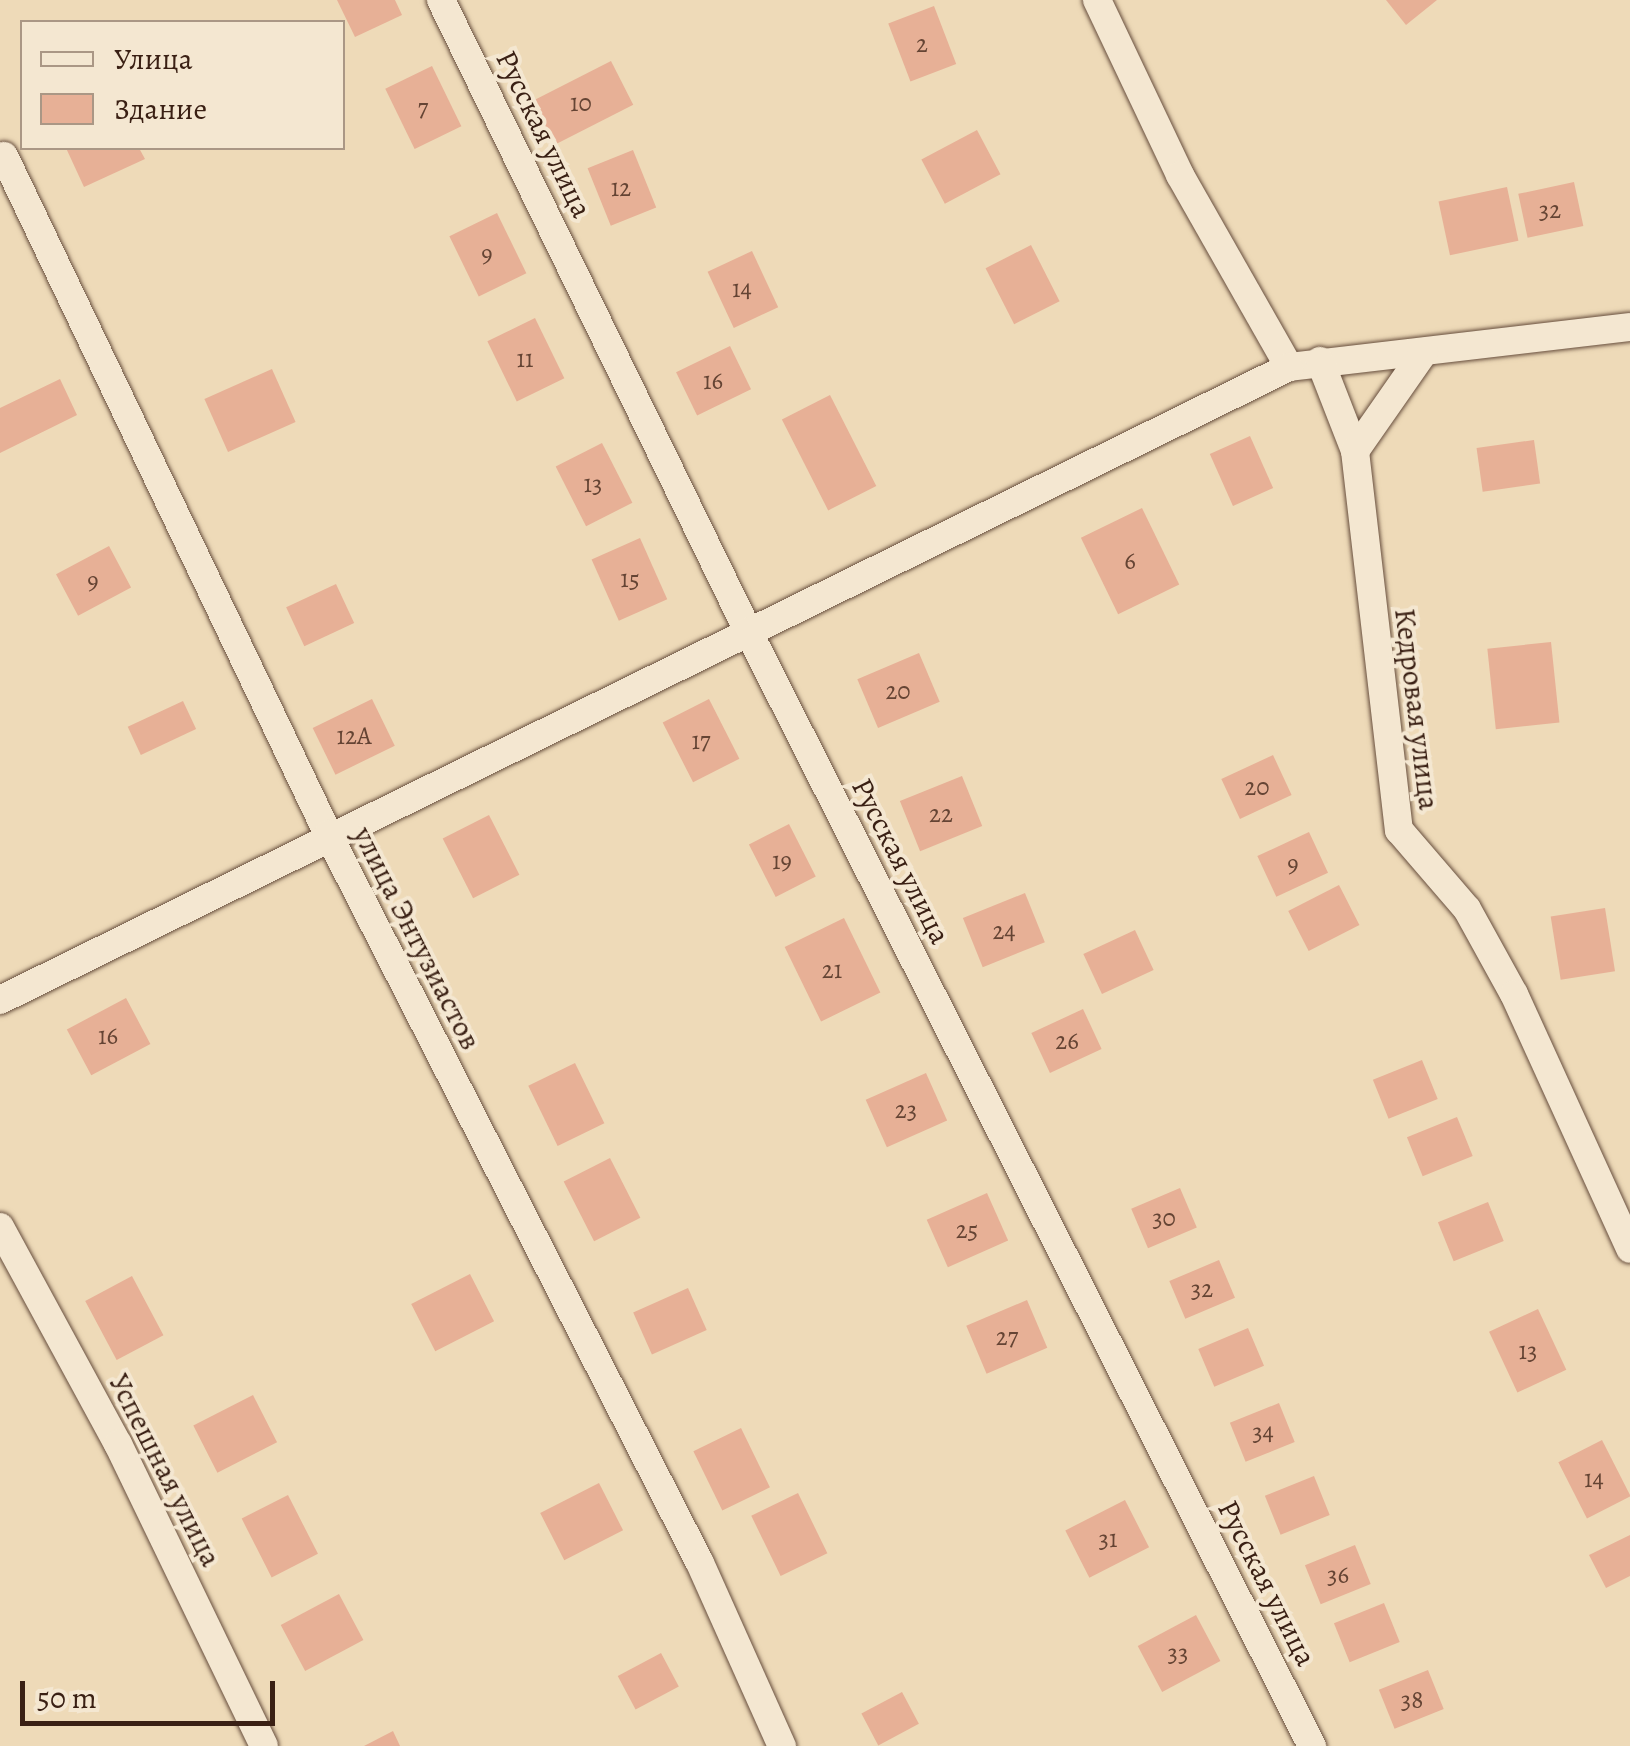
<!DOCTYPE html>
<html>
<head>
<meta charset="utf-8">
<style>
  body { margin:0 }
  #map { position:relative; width:1630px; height:1746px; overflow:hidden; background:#eedab8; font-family:Alegreya,serif }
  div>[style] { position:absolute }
  .building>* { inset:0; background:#e7b096; transform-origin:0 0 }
  .roads { filter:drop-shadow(0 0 2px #674e3d) drop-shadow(0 0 2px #674e3d) }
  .street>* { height:28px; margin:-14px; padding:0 14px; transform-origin:14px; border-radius:14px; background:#f4e7d1 }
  span { translate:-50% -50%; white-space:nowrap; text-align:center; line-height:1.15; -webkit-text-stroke:8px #f4e7d1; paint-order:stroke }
  .number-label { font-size:25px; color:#654434 }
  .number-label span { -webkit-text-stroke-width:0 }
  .street-label { font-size:30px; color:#3a2014 }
  .legend { position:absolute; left:20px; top:20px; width:325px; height:130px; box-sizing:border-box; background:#f4e7d1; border:2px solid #aa9785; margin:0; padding:12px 18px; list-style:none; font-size:30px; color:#3a2014 }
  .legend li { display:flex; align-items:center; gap:20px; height:50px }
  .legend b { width:50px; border:2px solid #aa9785 }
  .scale { position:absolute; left:20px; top:1681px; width:255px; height:45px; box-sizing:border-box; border:5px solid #3a2014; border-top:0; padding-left:12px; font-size:30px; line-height:35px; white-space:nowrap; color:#3a2014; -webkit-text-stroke:8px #f4e7d1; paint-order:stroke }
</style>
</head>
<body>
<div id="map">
  <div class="building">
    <i style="clip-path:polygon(337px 0,395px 0,402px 15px,355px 37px)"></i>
    <i style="clip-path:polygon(1386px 0,1437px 0,1406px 25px)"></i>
    <i style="left:934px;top:6px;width:62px;height:49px;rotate:69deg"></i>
    <i style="left:611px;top:61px;width:49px;height:92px;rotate:63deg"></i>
    <i style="left:432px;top:66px;width:67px;height:52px;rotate:64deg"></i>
    <i style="left:977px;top:130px;width:50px;height:63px;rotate:62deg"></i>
    <i style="clip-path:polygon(66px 148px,139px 148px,145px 159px,84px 187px)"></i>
    <i style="left:633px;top:150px;width:62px;height:49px;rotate:68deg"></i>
    <i style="left:1574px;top:182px;width:45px;height:57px;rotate:78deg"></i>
    <i style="left:1507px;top:187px;width:55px;height:70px;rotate:78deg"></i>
    <i style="left:497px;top:213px;width:67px;height:53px;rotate:64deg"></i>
    <i style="left:1031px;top:245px;width:63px;height:51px;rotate:63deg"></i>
    <i style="left:752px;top:251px;width:62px;height:49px;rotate:65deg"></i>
    <i style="left:535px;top:318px;width:67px;height:53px;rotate:64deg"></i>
    <i style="left:730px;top:346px;width:48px;height:60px;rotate:64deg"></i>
    <i style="left:272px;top:369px;width:58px;height:74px;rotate:66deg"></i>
    <i style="clip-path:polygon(60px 379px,77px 415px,0 453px,0 408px)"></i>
    <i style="left:830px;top:395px;width:102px;height:54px;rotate:63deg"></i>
    <i style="left:1250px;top:436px;width:57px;height:44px;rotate:66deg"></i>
    <i style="left:1534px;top:440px;width:44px;height:58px;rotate:82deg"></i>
    <i style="left:602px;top:443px;width:67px;height:52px;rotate:63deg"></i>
    <i style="left:1142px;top:508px;width:85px;height:68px;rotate:64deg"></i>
    <i style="left:640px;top:538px;width:67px;height:53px;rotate:66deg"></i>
    <i style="left:109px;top:546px;width:47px;height:60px;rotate:62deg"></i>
    <i style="left:336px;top:584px;width:43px;height:55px;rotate:65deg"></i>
    <i style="left:1551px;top:642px;width:81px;height:64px;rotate:84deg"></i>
    <i style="left:919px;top:653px;width:53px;height:67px;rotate:67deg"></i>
    <i style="left:372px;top:699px;width:52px;height:66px;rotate:64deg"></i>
    <i style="left:709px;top:699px;width:67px;height:52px;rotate:63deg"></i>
    <i style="left:183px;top:701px;width:31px;height:61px;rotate:65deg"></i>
    <i style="left:1273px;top:755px;width:44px;height:57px;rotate:65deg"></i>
    <i style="left:962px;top:776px;width:54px;height:67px;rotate:68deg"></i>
    <i style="left:489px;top:815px;width:67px;height:52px;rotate:63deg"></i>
    <i style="left:789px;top:824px;width:59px;height:45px;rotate:63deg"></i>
    <i style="left:1309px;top:832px;width:45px;height:57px;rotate:65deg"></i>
    <i style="left:1339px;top:885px;width:45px;height:57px;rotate:63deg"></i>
    <i style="left:1025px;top:893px;width:53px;height:67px;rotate:68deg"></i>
    <i style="left:1605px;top:908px;width:64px;height:55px;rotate:81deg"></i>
    <i style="left:844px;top:918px;width:83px;height:66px;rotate:64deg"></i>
    <i style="left:1135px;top:930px;width:44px;height:57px;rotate:65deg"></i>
    <i style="left:126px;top:998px;width:52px;height:67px;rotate:62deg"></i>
    <i style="left:1083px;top:1009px;width:44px;height:57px;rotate:65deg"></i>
    <i style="left:1422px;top:1060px;width:42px;height:53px;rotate:68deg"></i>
    <i style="left:575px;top:1063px;width:67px;height:52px;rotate:64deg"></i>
    <i style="left:926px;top:1073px;width:52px;height:66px;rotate:66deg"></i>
    <i style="left:1457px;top:1117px;width:42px;height:54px;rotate:68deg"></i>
    <i style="left:610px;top:1158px;width:67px;height:52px;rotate:63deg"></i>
    <i style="left:1180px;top:1188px;width:43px;height:53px;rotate:67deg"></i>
    <i style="left:987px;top:1193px;width:52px;height:66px;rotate:66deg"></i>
    <i style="left:1488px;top:1202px;width:42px;height:54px;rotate:68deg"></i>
    <i style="left:1219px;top:1260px;width:41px;height:54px;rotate:67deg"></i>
    <i style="left:470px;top:1274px;width:53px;height:66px;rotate:63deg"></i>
    <i style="left:132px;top:1276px;width:67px;height:53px;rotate:62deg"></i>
    <i style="left:688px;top:1288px;width:46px;height:60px;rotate:66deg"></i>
    <i style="left:1027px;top:1300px;width:52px;height:66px;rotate:67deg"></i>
    <i style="left:1538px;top:1309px;width:67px;height:54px;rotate:65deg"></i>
    <i style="left:1248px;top:1328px;width:41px;height:54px;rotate:67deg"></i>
    <i style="left:253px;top:1395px;width:53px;height:67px;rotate:63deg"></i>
    <i style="left:1279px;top:1403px;width:42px;height:53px;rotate:68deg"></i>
    <i style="left:741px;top:1428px;width:66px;height:53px;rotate:64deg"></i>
    <i style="left:1602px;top:1440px;width:63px;height:49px;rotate:63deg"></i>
    <i style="left:1314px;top:1476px;width:42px;height:53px;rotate:68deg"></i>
    <i style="left:599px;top:1483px;width:53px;height:66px;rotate:63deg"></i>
    <i style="left:798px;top:1493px;width:67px;height:52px;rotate:64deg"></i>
    <i style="left:288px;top:1495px;width:66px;height:52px;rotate:63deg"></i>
    <i style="left:1125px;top:1500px;width:53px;height:67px;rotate:63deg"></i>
    <i style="clip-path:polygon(1630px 1535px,1630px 1576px,1606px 1588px,1589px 1555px)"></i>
    <i style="left:1355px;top:1545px;width:42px;height:54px;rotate:68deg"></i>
    <i style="left:339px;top:1594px;width:52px;height:66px;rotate:62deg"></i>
    <i style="left:1384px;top:1603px;width:42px;height:54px;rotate:68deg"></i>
    <i style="left:1196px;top:1615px;width:52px;height:66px;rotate:62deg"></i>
    <i style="left:661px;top:1653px;width:38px;height:49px;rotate:62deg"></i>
    <i style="left:1428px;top:1670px;width:42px;height:53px;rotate:68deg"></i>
    <i style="left:902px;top:1692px;width:36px;height:46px;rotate:62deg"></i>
    <i style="clip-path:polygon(393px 1731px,400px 1746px,364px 1746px)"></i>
  </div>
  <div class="roads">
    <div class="street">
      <i style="left:441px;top:0;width:702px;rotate:64.06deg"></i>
      <i style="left:748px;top:631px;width:1250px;rotate:63.17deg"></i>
      <i style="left:1097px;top:0;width:194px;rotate:64.6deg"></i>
      <i style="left:1180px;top:175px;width:221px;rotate:60.4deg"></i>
      <i style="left:1289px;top:367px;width:343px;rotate:-6.7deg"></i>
      <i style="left:4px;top:156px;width:751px;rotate:64.46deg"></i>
      <i style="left:328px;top:834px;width:818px;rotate:62.97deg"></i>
      <i style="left:700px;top:1563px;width:201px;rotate:65.9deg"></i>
      <i style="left:1320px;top:361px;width:97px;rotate:68.7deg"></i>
      <i style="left:1355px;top:451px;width:382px;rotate:83.4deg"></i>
      <i style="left:1399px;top:830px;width:104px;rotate:49.3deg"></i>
      <i style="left:1467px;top:909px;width:97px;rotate:61.1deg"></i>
      <i style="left:1514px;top:994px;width:280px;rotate:65.5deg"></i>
      <i style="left:1355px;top:451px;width:121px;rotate:-55.1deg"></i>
      <i style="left:0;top:1000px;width:1436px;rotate:-26.15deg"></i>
      <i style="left:0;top:1227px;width:247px;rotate:61.5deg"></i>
      <i style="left:118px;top:1444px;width:335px;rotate:64.2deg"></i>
    </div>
  </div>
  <div class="number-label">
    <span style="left:922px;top:44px">2</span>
    <span style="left:581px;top:103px">10</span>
    <span style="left:423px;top:108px">7</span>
    <span style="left:621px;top:188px">12</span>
    <span style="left:1550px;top:210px">32</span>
    <span style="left:487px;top:254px">9</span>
    <span style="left:742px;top:289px">14</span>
    <span style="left:525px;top:359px">11</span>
    <span style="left:713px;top:381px">16</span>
    <span style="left:593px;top:484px">13</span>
    <span style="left:1130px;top:561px">6</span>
    <span style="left:630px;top:579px">15</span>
    <span style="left:93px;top:581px">9</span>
    <span style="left:898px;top:691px">20</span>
    <span style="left:354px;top:736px">12А</span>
    <span style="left:701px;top:741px">17</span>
    <span style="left:1257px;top:787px">20</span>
    <span style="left:941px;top:814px">22</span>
    <span style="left:782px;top:861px">19</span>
    <span style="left:1293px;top:864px">9</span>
    <span style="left:1004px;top:931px">24</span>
    <span style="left:832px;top:970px">21</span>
    <span style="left:108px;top:1036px">16</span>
    <span style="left:1067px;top:1041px">26</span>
    <span style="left:906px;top:1110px">23</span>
    <span style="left:1164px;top:1218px">30</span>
    <span style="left:967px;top:1230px">25</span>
    <span style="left:1202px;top:1289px">32</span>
    <span style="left:1007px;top:1337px">27</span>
    <span style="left:1528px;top:1351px">13</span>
    <span style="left:1263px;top:1432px">34</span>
    <span style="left:1594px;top:1479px">14</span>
    <span style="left:1108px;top:1539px">31</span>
    <span style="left:1338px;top:1575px">36</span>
    <span style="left:1178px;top:1653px">33</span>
    <span style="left:1412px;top:1700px">38</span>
  </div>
  <div class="street-label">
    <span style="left:544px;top:134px;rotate:64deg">Русская улица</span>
    <span style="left:1417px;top:709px;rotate:83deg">Кедровая улица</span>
    <span style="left:901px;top:861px;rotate:63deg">Русская улица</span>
    <span style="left:417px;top:938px;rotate:63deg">улица Энтузиастов</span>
    <span style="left:165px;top:1470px;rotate:63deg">Успешная улица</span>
    <span style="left:1267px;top:1583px;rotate:63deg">Русская улица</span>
  </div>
  <ul class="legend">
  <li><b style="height:12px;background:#f4e7d1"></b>Улица</li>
  <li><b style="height:28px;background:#e7b096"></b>Здание</li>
  </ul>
  <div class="scale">50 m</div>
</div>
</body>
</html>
